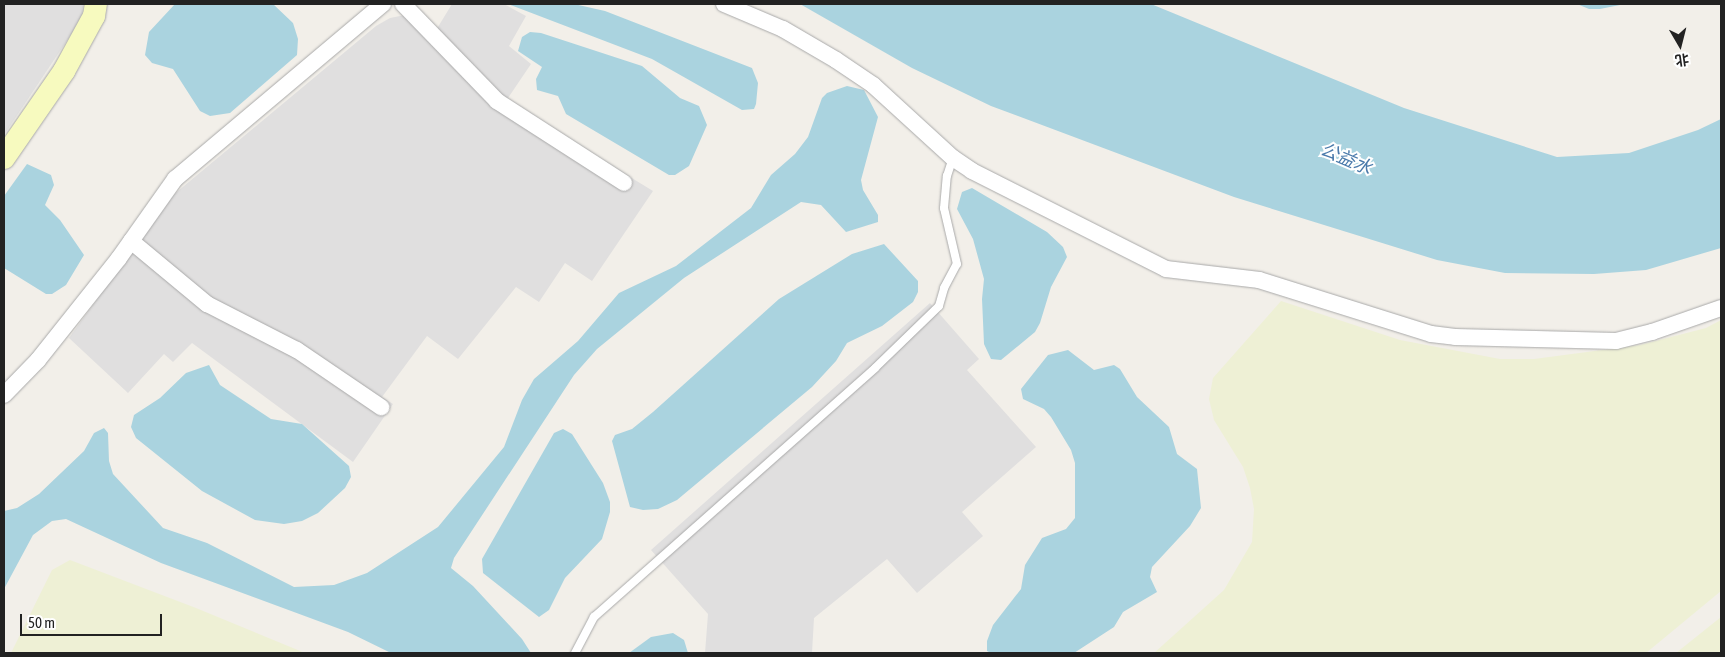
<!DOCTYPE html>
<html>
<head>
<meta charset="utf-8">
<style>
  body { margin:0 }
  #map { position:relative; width:1725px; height:657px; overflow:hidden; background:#f2efe9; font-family:"Asap Condensed","Noto Sans SC",sans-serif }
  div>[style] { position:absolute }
  .residential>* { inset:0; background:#e0dfdf }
  .farmland>* { inset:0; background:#eef0d5 }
  .water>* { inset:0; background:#aad3df }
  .roads { filter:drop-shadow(0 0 1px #a9a9a9) drop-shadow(0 0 1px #a9a9a9) }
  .lane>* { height:8px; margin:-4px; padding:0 4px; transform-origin:4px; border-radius:4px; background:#fff }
  .street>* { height:16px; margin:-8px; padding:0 8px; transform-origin:8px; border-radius:8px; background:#fff }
  .secondary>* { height:22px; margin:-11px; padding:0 11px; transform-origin:11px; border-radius:11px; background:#f7fabf }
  span { translate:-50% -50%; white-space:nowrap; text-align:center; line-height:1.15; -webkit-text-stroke:4px #fff; paint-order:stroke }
  .water-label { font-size:18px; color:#4a7aab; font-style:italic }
  .frame { position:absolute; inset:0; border:5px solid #222; pointer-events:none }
  .north { position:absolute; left:1655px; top:20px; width:50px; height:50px; -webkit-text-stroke:4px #fff; paint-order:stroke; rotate:172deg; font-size:14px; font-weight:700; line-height:20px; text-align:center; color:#222 }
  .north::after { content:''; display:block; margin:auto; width:18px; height:22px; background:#222; clip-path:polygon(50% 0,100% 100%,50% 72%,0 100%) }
  .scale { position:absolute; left:20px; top:614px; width:142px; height:22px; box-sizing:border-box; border:2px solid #222; border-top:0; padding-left:6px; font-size:15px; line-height:18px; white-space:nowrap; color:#222; -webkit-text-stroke:4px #fff; paint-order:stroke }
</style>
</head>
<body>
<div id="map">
  <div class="residential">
    <i style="clip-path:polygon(4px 4px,83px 4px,82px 18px,4px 135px)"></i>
    <i style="clip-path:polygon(452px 4px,504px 4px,526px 16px,509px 46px,531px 64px,506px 101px,653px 191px,592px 281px,565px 263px,539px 302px,516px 287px,458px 359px,427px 336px,382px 397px,393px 404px,353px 462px,192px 343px,173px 362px,164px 354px,128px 393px,69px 338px,172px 196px,376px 26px,390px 18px,405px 15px,430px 40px)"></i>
    <i style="clip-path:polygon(930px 303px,979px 359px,967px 370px,1036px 447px,962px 512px,983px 536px,917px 593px,887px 559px,814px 618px,812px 653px,705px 653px,708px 614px,651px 550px)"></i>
  </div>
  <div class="farmland">
    <i style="clip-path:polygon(1281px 301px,1400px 340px,1500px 359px,1534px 359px,1640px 345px,1706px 328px,1721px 320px,1721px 591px,1646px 653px,1154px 653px,1224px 590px,1252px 542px,1254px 509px,1250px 488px,1243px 467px,1214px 420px,1209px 399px,1213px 378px)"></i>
    <i style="clip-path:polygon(70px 560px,196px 608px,305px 653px,11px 653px,52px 570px)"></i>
    <i style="clip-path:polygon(1721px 617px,1721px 653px,1676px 653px)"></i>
  </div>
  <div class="water">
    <i style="clip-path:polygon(175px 4px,273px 4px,293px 23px,298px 39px,297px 55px,230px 113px,210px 116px,200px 111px,173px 69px,152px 63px,145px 55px,149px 32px)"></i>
    <i style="clip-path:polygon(508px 4px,574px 4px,605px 11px,752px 68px,758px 83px,756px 104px,754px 109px,742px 110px,652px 59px)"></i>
    <i style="clip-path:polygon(800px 4px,1151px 4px,1404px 108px,1557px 157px,1629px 153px,1698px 130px,1721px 119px,1721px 248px,1646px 270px,1594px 274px,1505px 273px,1437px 260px,1234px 197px,991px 106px,912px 68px)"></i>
    <i style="clip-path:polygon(1577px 4px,1625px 4px,1600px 9px,1589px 9px)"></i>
    <i style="clip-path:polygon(530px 32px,541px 33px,642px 66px,680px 98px,699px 106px,707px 125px,689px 166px,675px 175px,669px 175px,566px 114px,558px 96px,537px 90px,536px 79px,542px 67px,518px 51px,522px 37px)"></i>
    <i style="clip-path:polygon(847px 86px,864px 90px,878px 117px,861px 180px,863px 190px,878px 215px,878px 222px,846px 232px,821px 205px,801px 202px,684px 278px,597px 349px,574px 375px,454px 558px,451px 568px,473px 586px,522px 639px,531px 653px,391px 653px,348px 632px,161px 563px,66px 519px,52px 521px,33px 535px,4px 589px,4px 511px,17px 508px,39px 494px,84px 451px,94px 433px,104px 428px,108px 433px,109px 461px,113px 474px,163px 528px,207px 543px,294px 587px,334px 585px,367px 573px,438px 527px,504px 447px,522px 400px,534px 379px,578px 341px,619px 293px,676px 266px,751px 208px,771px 175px,795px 154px,808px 137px,822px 98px,827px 93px)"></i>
    <i style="clip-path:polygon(27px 164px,51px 175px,54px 185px,45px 205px,60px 220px,84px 255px,66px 285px,52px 294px,46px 294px,4px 268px,4px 196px)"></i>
    <i style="clip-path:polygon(972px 188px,1047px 232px,1063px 247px,1067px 257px,1051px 287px,1040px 323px,1035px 332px,1001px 360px,991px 359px,984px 344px,982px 299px,984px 279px,973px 239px,957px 209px,962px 192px)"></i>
    <i style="clip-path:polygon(884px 244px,918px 281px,918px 292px,913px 302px,882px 326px,847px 343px,836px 361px,812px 387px,677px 500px,658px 509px,643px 510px,630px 507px,612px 441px,615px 435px,632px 429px,653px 412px,779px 299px,852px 254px)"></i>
    <i style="clip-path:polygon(1068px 350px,1094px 370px,1114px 365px,1120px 369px,1137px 397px,1169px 427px,1177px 454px,1197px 469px,1201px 508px,1190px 526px,1152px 567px,1150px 577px,1157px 592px,1123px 612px,1114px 627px,1074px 653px,991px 653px,987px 651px,987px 641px,993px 625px,1021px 589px,1025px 565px,1042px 538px,1066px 529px,1075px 518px,1075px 463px,1071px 450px,1051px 417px,1044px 409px,1023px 399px,1021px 389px,1048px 355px)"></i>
    <i style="clip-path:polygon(209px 365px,220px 385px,271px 419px,302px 424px,349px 466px,351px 477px,345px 488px,318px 513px,302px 521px,284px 524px,255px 520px,202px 491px,136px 438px,131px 427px,134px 415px,160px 398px,186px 373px)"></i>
    <i style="clip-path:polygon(563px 429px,572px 434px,603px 483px,610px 502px,610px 512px,602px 539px,565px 578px,549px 610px,539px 617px,483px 573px,482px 559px,554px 433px)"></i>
    <i style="clip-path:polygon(673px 633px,684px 640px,688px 653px,629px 653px,651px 637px)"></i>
  </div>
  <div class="roads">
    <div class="lane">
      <i style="left:575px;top:653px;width:41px;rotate:-62.2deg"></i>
      <i style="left:594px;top:617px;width:375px;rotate:-41.5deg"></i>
      <i style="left:875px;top:368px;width:89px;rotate:-44.1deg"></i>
      <i style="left:939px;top:306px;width:19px;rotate:-74deg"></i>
      <i style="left:944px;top:288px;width:27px;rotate:-62deg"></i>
      <i style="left:957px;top:264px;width:57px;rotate:-103.1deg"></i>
      <i style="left:944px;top:208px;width:32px;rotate:-85deg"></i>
      <i style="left:947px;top:176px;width:19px;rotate:-72deg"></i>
    </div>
    <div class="street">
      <i style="left:403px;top:4px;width:135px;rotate:45.9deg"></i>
      <i style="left:497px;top:101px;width:151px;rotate:32.8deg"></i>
      <i style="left:724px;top:4px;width:64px;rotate:23deg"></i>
      <i style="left:783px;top:29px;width:61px;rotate:30.3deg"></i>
      <i style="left:836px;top:60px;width:45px;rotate:34deg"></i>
      <i style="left:873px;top:85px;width:108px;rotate:42.4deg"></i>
      <i style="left:953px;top:158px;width:23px;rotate:34deg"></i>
      <i style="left:972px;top:171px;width:217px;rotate:26.8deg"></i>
      <i style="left:1166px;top:269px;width:94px;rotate:6.7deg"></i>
      <i style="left:1259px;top:280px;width:180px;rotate:17.4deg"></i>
      <i style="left:1431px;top:334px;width:24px;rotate:7deg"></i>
      <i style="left:1455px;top:337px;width:161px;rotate:1.4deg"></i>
      <i style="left:1616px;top:341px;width:37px;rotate:-14deg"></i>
      <i style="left:1652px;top:332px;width:73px;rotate:-19.2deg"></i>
      <i style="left:131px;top:241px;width:99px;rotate:39.7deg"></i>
      <i style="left:207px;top:304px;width:101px;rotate:27.1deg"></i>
      <i style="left:297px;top:350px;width:102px;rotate:34.2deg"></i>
      <i style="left:4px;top:395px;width:49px;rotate:-45.8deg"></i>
      <i style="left:38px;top:360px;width:130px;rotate:-51.5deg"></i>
      <i style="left:119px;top:258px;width:97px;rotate:-54.7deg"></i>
      <i style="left:175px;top:179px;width:272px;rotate:-40.1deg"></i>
    </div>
    <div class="secondary">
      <i style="left:4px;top:158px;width:106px;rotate:-55.4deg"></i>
      <i style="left:64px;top:71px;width:63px;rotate:-61.4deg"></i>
      <i style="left:94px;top:16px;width:12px;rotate:-81deg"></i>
    </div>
  </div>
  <div class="water-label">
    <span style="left:1346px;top:159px;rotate:23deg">公益水</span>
  </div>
  <div class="frame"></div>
  <div class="north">北</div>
  <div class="scale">50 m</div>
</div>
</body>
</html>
